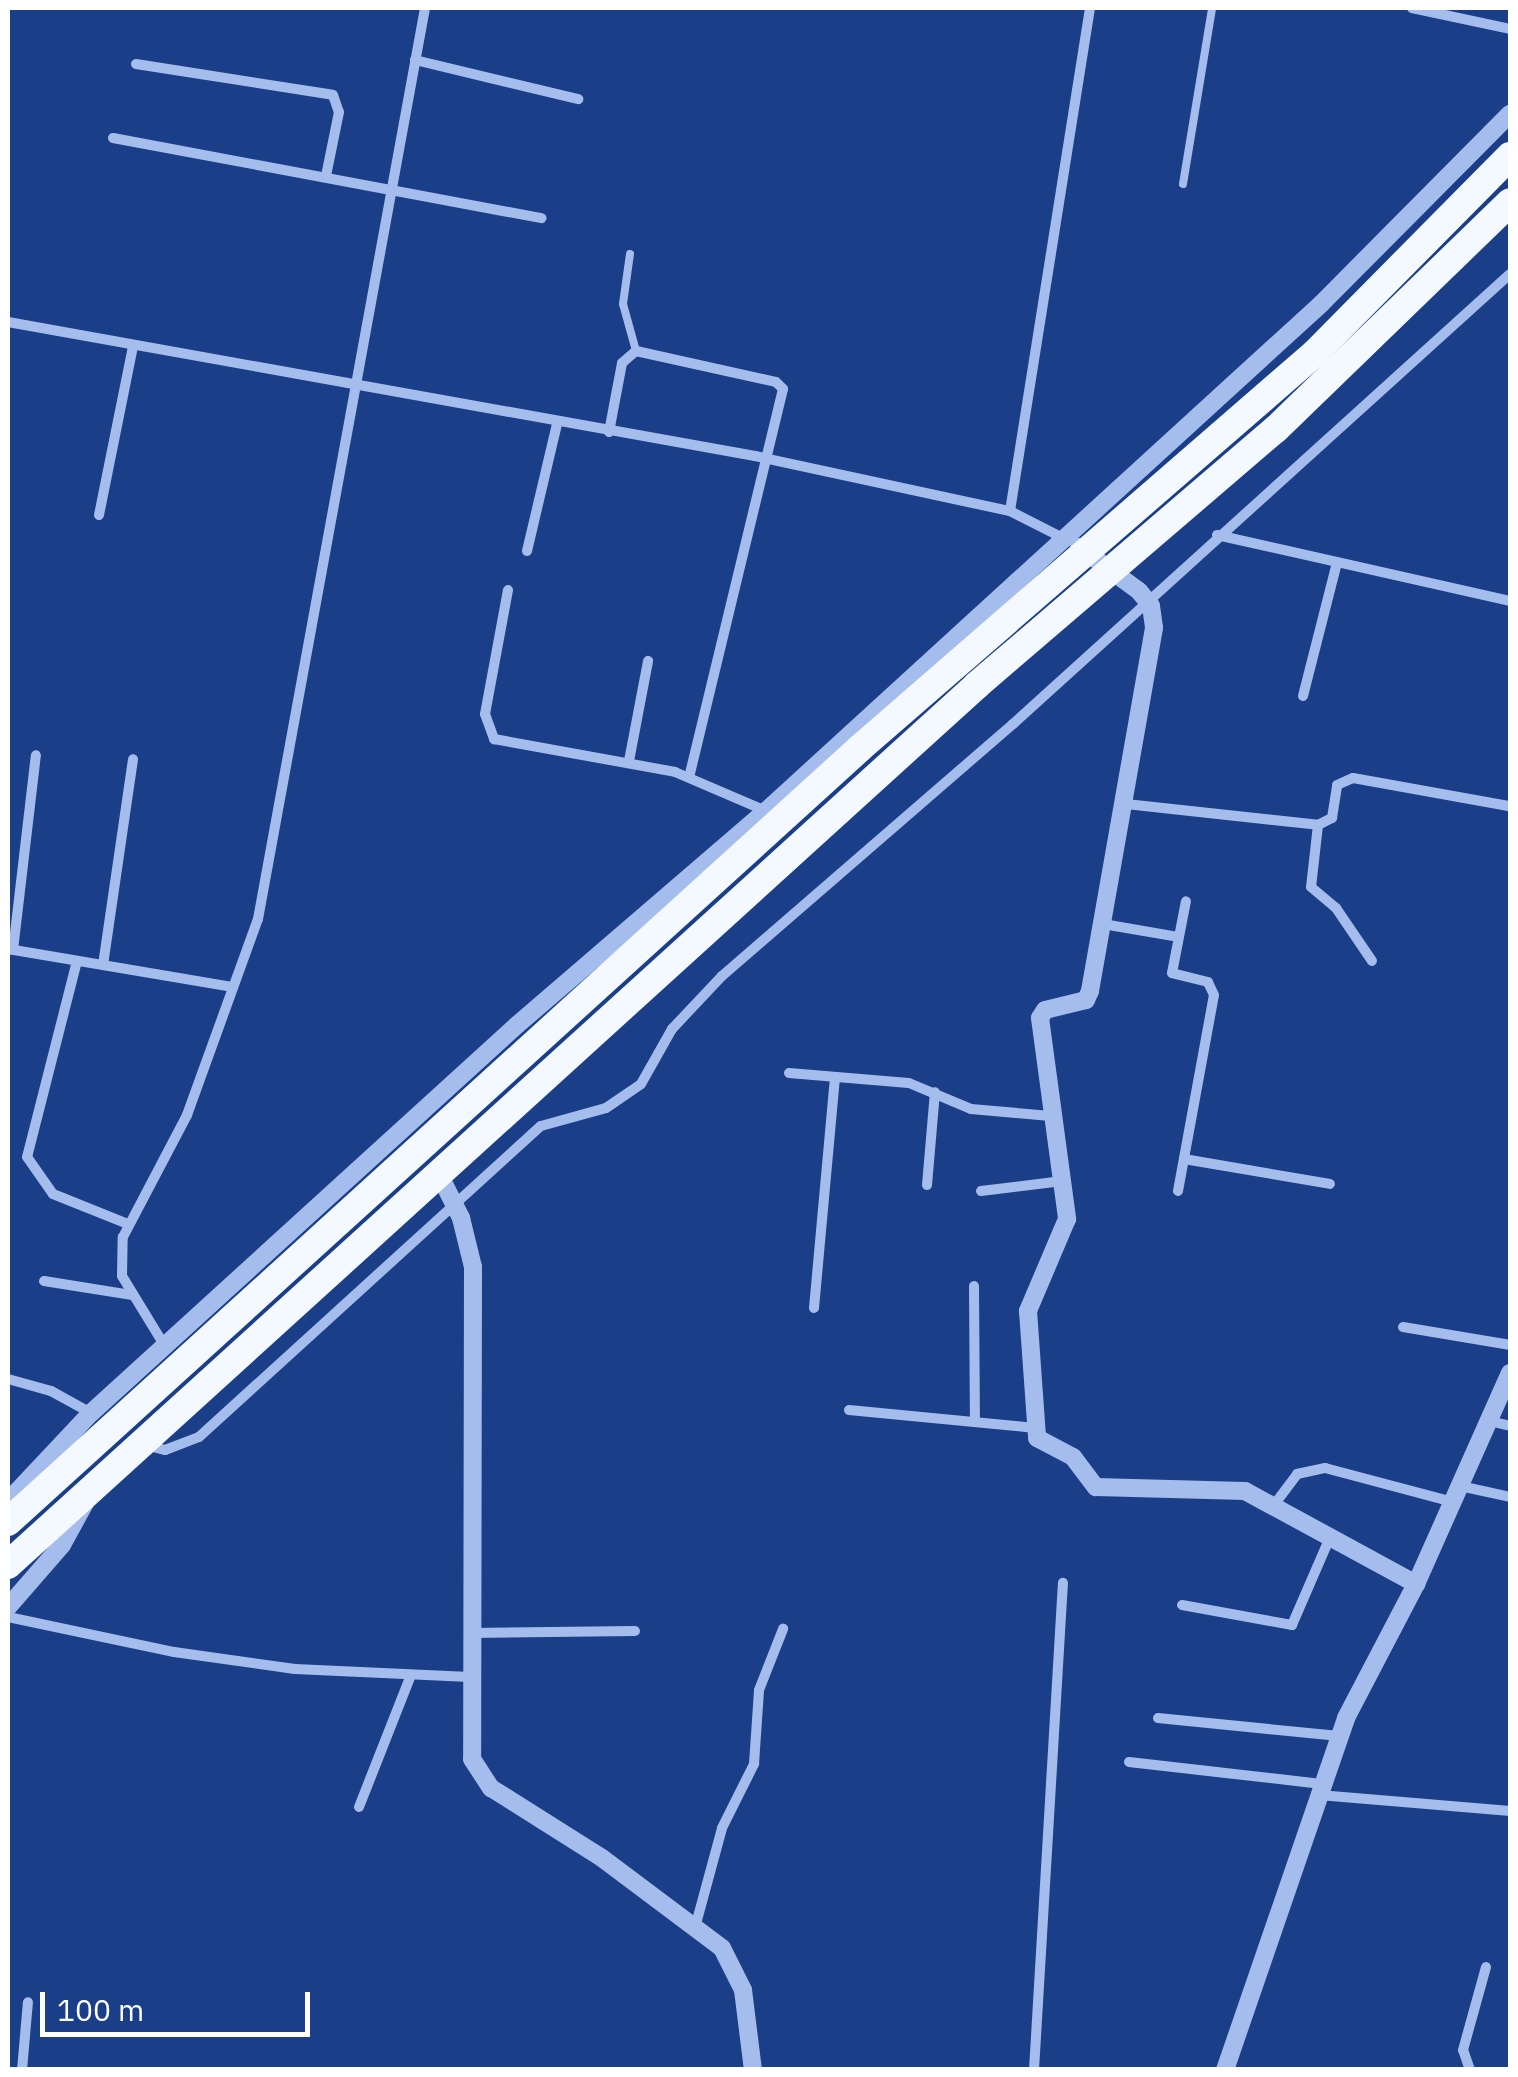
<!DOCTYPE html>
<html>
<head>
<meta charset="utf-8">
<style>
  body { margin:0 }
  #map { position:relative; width:1518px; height:2077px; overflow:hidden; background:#1b3e89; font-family:"IBM Plex Sans",sans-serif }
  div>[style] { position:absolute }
  .service>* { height:8px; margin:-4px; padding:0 4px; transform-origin:4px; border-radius:4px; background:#a5bdec }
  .minor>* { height:10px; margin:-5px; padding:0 5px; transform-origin:5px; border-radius:5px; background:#a5bdec }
  .tertiary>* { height:18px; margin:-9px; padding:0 9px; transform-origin:9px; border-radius:9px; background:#a5bdec }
  .trunk>* { height:28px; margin:-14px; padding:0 14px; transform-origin:14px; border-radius:14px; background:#f4f8ff }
  span { translate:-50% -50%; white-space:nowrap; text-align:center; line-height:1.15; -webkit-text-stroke:8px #1b3e89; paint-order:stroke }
  .frame { position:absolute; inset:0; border:10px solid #fff; pointer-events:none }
  .scale { position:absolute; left:40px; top:1992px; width:270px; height:45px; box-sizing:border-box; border:5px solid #fff; border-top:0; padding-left:12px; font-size:30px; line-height:35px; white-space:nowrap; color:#fff; -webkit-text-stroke:8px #1b3e89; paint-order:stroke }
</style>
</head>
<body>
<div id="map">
  <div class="service">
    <i style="left:1183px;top:184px;width:178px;rotate:-80.6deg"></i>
    <i style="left:630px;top:254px;width:50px;rotate:98deg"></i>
    <i style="left:623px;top:304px;width:49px;rotate:74.5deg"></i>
  </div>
  <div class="minor">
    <i style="left:1412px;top:8px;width:100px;rotate:12.1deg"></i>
    <i style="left:415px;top:60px;width:168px;rotate:13.5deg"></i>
    <i style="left:136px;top:64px;width:199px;rotate:8.9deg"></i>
    <i style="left:333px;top:95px;width:18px;rotate:71deg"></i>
    <i style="left:339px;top:112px;width:65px;rotate:101.5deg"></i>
    <i style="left:113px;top:138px;width:436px;rotate:10.6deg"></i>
    <i style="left:8px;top:322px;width:759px;rotate:10.17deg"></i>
    <i style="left:755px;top:456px;width:261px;rotate:12.2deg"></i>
    <i style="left:1010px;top:511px;width:62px;rotate:27deg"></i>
    <i style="left:609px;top:432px;width:70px;rotate:-79.3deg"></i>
    <i style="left:622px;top:363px;width:18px;rotate:-41deg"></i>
    <i style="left:636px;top:351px;width:143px;rotate:12.5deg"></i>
    <i style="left:776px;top:382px;width:10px;rotate:45deg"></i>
    <i style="left:783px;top:389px;width:399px;rotate:103.6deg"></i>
    <i style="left:1010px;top:511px;width:509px;rotate:-80.96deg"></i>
    <i style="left:99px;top:515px;width:171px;rotate:-78.6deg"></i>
    <i style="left:1217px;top:535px;width:300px;rotate:12.7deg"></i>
    <i style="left:527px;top:551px;width:130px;rotate:-76.7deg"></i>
    <i style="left:508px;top:590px;width:126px;rotate:100.5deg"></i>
    <i style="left:485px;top:714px;width:27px;rotate:70deg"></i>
    <i style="left:494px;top:739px;width:184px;rotate:10.3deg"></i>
    <i style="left:675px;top:772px;width:99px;rotate:23.2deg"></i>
    <i style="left:1303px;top:696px;width:137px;rotate:-75.7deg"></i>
    <i style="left:629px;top:761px;width:102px;rotate:-79.2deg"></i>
    <i style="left:1126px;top:804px;width:193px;rotate:6.2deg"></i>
    <i style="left:1318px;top:825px;width:16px;rotate:-27deg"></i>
    <i style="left:1332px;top:818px;width:33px;rotate:-81deg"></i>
    <i style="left:1337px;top:785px;width:17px;rotate:-24deg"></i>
    <i style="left:1353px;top:778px;width:158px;rotate:10.2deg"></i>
    <i style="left:1318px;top:825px;width:62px;rotate:96.4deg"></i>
    <i style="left:1311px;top:887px;width:33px;rotate:40deg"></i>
    <i style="left:1336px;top:908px;width:64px;rotate:55.8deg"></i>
    <i style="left:1103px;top:924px;width:76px;rotate:9.8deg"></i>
    <i style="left:8px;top:949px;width:227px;rotate:9.6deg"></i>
    <i style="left:13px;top:950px;width:196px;rotate:-83.3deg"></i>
    <i style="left:77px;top:961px;width:202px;rotate:104.3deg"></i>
    <i style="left:27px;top:1157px;width:45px;rotate:54.9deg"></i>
    <i style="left:53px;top:1194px;width:81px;rotate:21.8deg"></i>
    <i style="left:103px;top:965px;width:208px;rotate:-81.7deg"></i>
    <i style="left:789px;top:1073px;width:120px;rotate:4.8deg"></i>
    <i style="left:909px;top:1083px;width:67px;rotate:22.8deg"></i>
    <i style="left:971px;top:1109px;width:80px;rotate:5deg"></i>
    <i style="left:1184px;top:1159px;width:148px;rotate:9.7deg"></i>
    <i style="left:927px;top:1185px;width:93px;rotate:-85.1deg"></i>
    <i style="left:981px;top:1191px;width:82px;rotate:-7deg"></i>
    <i style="left:1178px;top:1191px;width:199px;rotate:-79.6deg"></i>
    <i style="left:1214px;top:995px;width:14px;rotate:-115deg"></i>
    <i style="left:1208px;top:982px;width:37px;rotate:-166deg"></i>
    <i style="left:1172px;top:973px;width:73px;rotate:-79deg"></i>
    <i style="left:44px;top:1281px;width:88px;rotate:9.1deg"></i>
    <i style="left:974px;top:1286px;width:136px;rotate:89.6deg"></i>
    <i style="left:814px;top:1308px;width:232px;rotate:-84.8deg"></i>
    <i style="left:1403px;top:1327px;width:109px;rotate:9.5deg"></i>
    <i style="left:166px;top:1348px;width:84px;rotate:-121.4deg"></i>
    <i style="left:122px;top:1276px;width:39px;rotate:-89deg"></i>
    <i style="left:123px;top:1237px;width:138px;rotate:-62.3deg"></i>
    <i style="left:187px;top:1115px;width:208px;rotate:-70.1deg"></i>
    <i style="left:258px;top:919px;width:926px;rotate:-79.61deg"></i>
    <i style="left:8px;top:1379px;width:45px;rotate:15.6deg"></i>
    <i style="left:51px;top:1391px;width:46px;rotate:28.8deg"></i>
    <i style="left:849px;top:1410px;width:187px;rotate:5.5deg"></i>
    <i style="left:1489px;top:1421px;width:22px;rotate:13deg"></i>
    <i style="left:145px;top:1445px;width:21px;rotate:14deg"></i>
    <i style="left:165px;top:1450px;width:36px;rotate:-21deg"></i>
    <i style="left:199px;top:1437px;width:462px;rotate:-42.3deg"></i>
    <i style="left:541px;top:1126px;width:67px;rotate:-15.5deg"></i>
    <i style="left:606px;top:1108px;width:42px;rotate:-34.4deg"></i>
    <i style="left:641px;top:1084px;width:63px;rotate:-60.6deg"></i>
    <i style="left:672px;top:1029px;width:73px;rotate:-46.7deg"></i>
    <i style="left:722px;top:976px;width:385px;rotate:-40.9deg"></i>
    <i style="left:1013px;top:724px;width:670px;rotate:-42.16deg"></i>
    <i style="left:1460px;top:1486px;width:51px;rotate:12.4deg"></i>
    <i style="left:1274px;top:1505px;width:39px;rotate:-53deg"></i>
    <i style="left:1297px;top:1474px;width:29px;rotate:-12deg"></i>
    <i style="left:1325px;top:1468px;width:132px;rotate:14.9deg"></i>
    <i style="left:1182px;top:1605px;width:112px;rotate:10.3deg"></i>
    <i style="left:1292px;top:1625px;width:90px;rotate:-66.6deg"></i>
    <i style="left:8px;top:1617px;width:170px;rotate:11.9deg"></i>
    <i style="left:174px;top:1652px;width:122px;rotate:8deg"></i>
    <i style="left:295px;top:1669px;width:175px;rotate:2.6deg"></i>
    <i style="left:471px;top:1633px;width:164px;rotate:-0.7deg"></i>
    <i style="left:1158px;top:1718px;width:182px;rotate:5.7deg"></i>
    <i style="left:1129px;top:1762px;width:194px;rotate:6.5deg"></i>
    <i style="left:1319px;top:1795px;width:192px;rotate:4.8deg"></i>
    <i style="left:359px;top:1807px;width:142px;rotate:-68.5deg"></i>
    <i style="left:696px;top:1924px;width:99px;rotate:-74.8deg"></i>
    <i style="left:722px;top:1828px;width:72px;rotate:-63.4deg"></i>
    <i style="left:754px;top:1764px;width:74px;rotate:-86.1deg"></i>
    <i style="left:759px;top:1690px;width:66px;rotate:-68.5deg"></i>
    <i style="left:22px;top:2070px;width:68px;rotate:-85deg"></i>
    <i style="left:1034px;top:2070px;width:488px;rotate:-86.6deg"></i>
    <i style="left:1470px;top:2070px;width:21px;rotate:-109deg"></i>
    <i style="left:1463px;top:2050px;width:86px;rotate:-74.5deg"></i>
  </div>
  <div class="tertiary">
    <i style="left:1079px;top:547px;width:74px;rotate:36.3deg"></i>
    <i style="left:1139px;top:591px;width:19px;rotate:51deg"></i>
    <i style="left:1151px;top:606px;width:22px;rotate:82deg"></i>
    <i style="left:1154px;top:628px;width:369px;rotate:100deg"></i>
    <i style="left:1090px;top:991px;width:10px;rotate:114deg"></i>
    <i style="left:1086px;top:1000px;width:42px;rotate:166.3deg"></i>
    <i style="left:1045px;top:1010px;width:9px;rotate:122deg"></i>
    <i style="left:1040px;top:1018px;width:203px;rotate:82.3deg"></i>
    <i style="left:1067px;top:1219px;width:100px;rotate:113deg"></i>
    <i style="left:1028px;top:1311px;width:127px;rotate:85.9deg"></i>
    <i style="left:1037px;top:1438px;width:41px;rotate:27.8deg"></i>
    <i style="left:1073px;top:1457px;width:38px;rotate:53deg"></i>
    <i style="left:1096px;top:1487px;width:149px;rotate:1.5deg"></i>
    <i style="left:1245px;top:1491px;width:195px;rotate:28.5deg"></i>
    <i style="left:437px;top:1170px;width:54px;rotate:63.4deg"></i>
    <i style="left:461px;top:1218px;width:50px;rotate:76.2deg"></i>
    <i style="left:473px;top:1267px;width:492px;rotate:90.1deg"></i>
    <i style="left:472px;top:1759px;width:35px;rotate:57deg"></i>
    <i style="left:491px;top:1788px;width:131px;rotate:32.2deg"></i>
    <i style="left:602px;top:1858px;width:150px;rotate:36.9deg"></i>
    <i style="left:722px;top:1948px;width:47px;rotate:63.4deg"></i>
    <i style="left:743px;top:1990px;width:81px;rotate:82.9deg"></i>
    <i style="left:12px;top:1497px;width:115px;rotate:-46.8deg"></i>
    <i style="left:91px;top:1413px;width:576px;rotate:-42.33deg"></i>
    <i style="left:517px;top:1025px;width:328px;rotate:-40.7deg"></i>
    <i style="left:766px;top:811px;width:752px;rotate:-42.41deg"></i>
    <i style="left:1321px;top:304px;width:268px;rotate:-45.2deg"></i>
    <i style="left:8px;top:1607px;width:82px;rotate:-48.9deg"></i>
    <i style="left:62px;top:1545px;width:50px;rotate:-61.4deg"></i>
    <i style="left:1225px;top:2070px;width:372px;rotate:-71deg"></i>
    <i style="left:1346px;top:1718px;width:151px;rotate:-62.4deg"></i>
    <i style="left:1416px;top:1584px;width:231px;rotate:-66deg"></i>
  </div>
  <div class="trunk">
    <i style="left:8px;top:1522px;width:1151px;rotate:-42.25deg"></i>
    <i style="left:860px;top:748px;width:603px;rotate:-40.96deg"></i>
    <i style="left:1315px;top:353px;width:277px;rotate:-45.3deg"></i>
    <i style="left:8px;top:1565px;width:1309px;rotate:-42.24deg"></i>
    <i style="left:977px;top:685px;width:394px;rotate:-40.6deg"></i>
    <i style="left:1276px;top:429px;width:326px;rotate:-44.1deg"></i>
  </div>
  <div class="frame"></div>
  <div class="scale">100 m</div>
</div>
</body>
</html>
